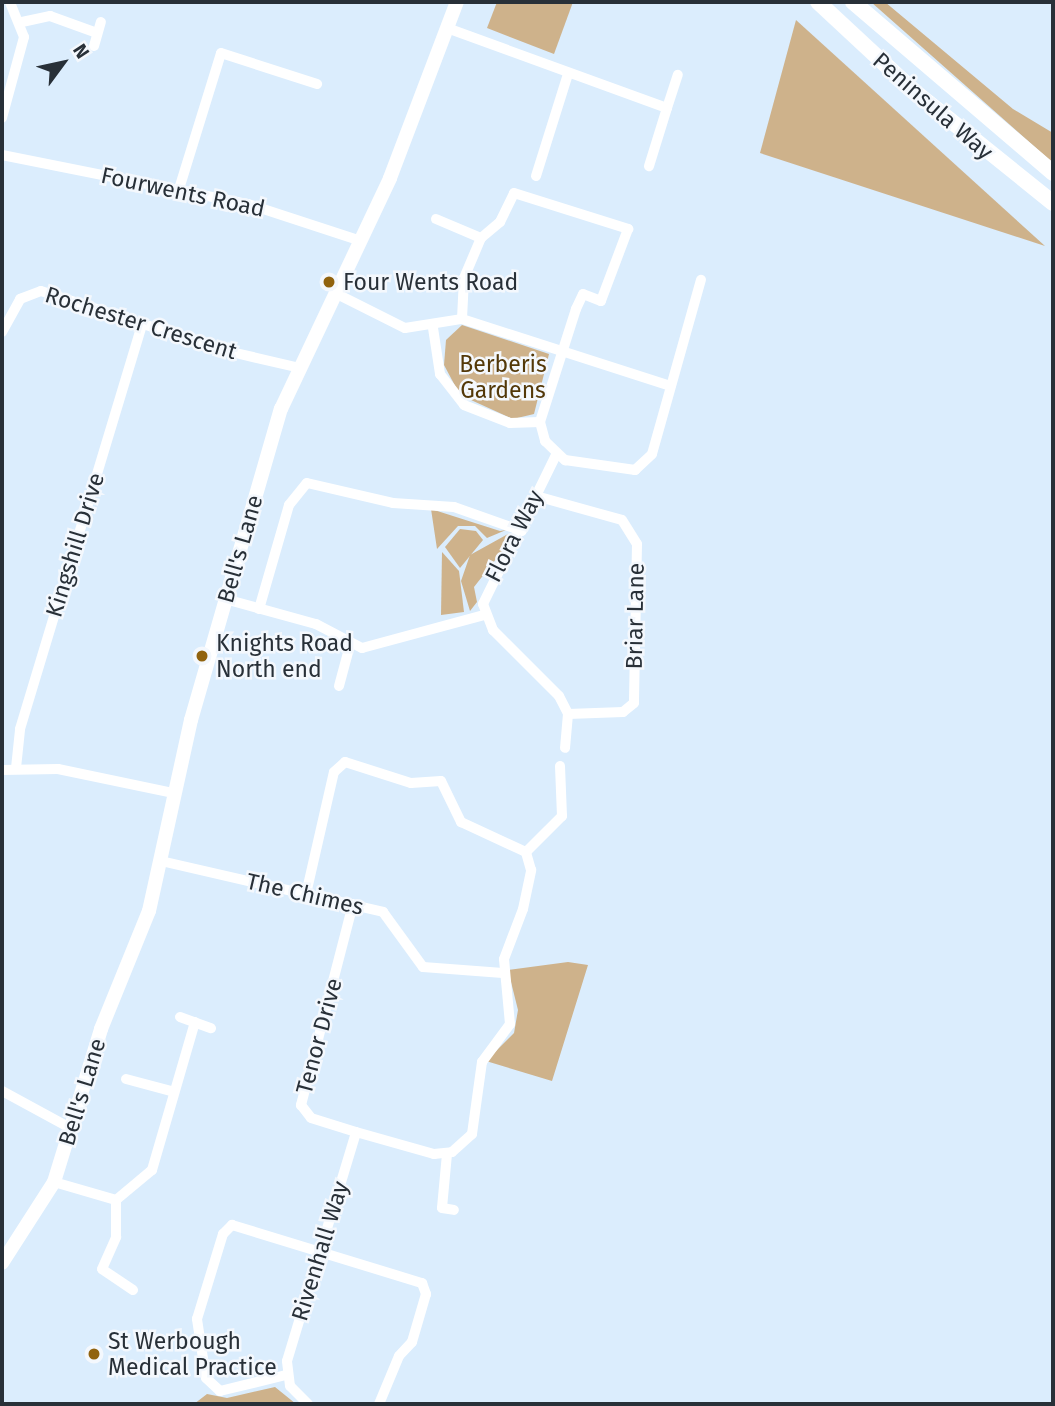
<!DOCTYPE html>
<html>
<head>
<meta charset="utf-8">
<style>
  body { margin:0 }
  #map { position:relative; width:1055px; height:1406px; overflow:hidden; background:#dbedfd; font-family:"Fira Sans",sans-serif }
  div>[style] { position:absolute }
  .green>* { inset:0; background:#ceb28b }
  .street>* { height:10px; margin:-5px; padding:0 5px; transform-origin:5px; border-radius:5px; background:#fff }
  .secondary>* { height:14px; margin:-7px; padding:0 7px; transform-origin:7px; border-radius:7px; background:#fff }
  .primary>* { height:16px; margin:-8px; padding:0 8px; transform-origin:8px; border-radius:8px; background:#fff }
  .dots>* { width:19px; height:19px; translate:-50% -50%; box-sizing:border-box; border:4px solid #f4f8fd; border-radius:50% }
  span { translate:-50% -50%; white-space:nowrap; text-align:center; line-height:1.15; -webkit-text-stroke:5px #f4f8fd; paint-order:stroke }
  .street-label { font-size:23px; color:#283038 }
  .poi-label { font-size:23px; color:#283038 }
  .left { translate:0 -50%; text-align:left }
  .park-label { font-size:23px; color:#533808 }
  .frame { position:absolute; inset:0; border:4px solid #283038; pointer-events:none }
  .north { position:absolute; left:28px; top:28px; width:70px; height:70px; -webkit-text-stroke:5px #f4f8fd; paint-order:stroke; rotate:57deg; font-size:19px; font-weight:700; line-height:28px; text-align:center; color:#283038 }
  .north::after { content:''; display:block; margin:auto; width:24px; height:32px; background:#283038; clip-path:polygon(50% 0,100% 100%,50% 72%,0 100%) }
</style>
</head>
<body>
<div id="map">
  <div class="green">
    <i style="clip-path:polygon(497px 2px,573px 2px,554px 54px,487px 28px)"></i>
    <i style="clip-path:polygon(871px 2px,885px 2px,1013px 109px,1053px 133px,1053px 163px)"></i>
    <i style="clip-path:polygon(796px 20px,1045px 246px,760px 153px)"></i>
    <i style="clip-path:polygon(462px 325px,549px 354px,534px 414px,513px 419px,460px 395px,444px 365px,446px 340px)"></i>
    <i style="clip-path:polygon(431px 509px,500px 531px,506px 530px,487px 538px,475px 526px,458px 526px,437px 549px)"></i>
    <i style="clip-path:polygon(460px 529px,476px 531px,483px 540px,460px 568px,445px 547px)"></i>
    <i style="clip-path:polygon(508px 534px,507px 545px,474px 587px,477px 602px,470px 611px,461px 581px,470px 555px)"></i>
    <i style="clip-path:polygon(442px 552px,459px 571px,464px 612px,441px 615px)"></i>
    <i style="clip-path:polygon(568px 962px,588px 965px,552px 1081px,486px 1061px,514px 1033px,518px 1010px,508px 970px)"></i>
    <i style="clip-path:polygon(275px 1387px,296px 1404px,194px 1404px,207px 1394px,227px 1398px)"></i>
  </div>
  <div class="street">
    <i style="left:22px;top:22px;width:29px;rotate:-12deg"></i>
    <i style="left:50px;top:16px;width:50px;rotate:19.9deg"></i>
    <i style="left:447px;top:28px;width:234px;rotate:20deg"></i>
    <i style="left:667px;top:108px;width:61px;rotate:107.2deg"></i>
    <i style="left:94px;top:46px;width:25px;rotate:-74deg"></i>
    <i style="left:667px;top:108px;width:35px;rotate:-72deg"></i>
    <i style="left:2px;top:118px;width:84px;rotate:-74.8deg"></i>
    <i style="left:24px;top:37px;width:38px;rotate:-112deg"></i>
    <i style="left:2px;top:155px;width:251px;rotate:11.3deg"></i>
    <i style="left:248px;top:204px;width:119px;rotate:18.1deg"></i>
    <i style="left:536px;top:176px;width:107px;rotate:-72.6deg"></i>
    <i style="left:179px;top:189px;width:142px;rotate:-72.8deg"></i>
    <i style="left:221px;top:53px;width:101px;rotate:17.9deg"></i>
    <i style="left:436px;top:219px;width:49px;rotate:22.9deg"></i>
    <i style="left:335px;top:293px;width:78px;rotate:26.6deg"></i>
    <i style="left:405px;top:328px;width:58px;rotate:-9deg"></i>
    <i style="left:462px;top:319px;width:219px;rotate:17.8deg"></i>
    <i style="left:462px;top:319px;width:41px;rotate:-87.2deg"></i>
    <i style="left:464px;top:278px;width:43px;rotate:-67deg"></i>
    <i style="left:481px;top:238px;width:25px;rotate:-40deg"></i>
    <i style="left:500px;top:222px;width:32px;rotate:-64deg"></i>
    <i style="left:514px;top:193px;width:120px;rotate:17.5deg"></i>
    <i style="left:628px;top:229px;width:77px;rotate:110.6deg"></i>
    <i style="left:601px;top:301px;width:19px;rotate:-159deg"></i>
    <i style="left:583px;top:294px;width:17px;rotate:115deg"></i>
    <i style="left:576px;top:309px;width:119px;rotate:107.7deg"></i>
    <i style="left:540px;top:422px;width:20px;rotate:75deg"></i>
    <i style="left:545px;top:441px;width:28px;rotate:44deg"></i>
    <i style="left:565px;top:460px;width:71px;rotate:8.1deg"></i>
    <i style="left:635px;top:470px;width:23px;rotate:-43deg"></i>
    <i style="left:652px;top:454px;width:181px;rotate:-74.3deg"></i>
    <i style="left:433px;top:328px;width:47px;rotate:81.3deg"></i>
    <i style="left:440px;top:374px;width:39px;rotate:52deg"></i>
    <i style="left:464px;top:405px;width:49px;rotate:21.4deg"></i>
    <i style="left:510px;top:423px;width:30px;rotate:-2deg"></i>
    <i style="left:2px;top:332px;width:38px;rotate:-61deg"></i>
    <i style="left:20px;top:299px;width:22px;rotate:-21deg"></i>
    <i style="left:41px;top:291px;width:195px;rotate:17.9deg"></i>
    <i style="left:227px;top:351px;width:75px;rotate:13.1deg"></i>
    <i style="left:556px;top:455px;width:166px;rotate:116.1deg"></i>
    <i style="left:483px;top:604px;width:28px;rotate:69deg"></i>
    <i style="left:493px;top:630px;width:93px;rotate:45deg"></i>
    <i style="left:559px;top:696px;width:20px;rotate:63deg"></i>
    <i style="left:568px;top:714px;width:34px;rotate:95deg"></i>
    <i style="left:536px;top:496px;width:89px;rotate:15.6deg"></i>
    <i style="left:622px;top:520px;width:28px;rotate:58deg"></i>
    <i style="left:637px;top:544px;width:159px;rotate:91.1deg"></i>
    <i style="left:634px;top:703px;width:14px;rotate:141deg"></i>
    <i style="left:623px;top:712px;width:55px;rotate:177.9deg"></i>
    <i style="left:225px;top:599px;width:94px;rotate:15.4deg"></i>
    <i style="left:316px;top:624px;width:52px;rotate:27.6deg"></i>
    <i style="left:362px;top:648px;width:126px;rotate:-15.1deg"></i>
    <i style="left:259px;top:609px;width:108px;rotate:-73.9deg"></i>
    <i style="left:289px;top:505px;width:28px;rotate:-51deg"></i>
    <i style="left:307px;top:483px;width:88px;rotate:13.1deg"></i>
    <i style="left:393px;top:503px;width:61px;rotate:3.8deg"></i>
    <i style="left:454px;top:507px;width:72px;rotate:19.4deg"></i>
    <i style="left:339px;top:686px;width:42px;rotate:-75deg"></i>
    <i style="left:16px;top:768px;width:39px;rotate:-84deg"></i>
    <i style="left:20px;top:729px;width:423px;rotate:-73.2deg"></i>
    <i style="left:2px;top:770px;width:56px;rotate:-1deg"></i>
    <i style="left:58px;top:769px;width:117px;rotate:11.8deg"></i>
    <i style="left:161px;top:861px;width:228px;rotate:12.9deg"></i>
    <i style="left:383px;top:912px;width:68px;rotate:54deg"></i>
    <i style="left:423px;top:967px;width:80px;rotate:4.3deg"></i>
    <i style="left:306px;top:894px;width:125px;rotate:-77.1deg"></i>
    <i style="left:334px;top:772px;width:15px;rotate:-42deg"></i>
    <i style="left:345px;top:762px;width:69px;rotate:17.7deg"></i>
    <i style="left:411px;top:783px;width:30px;rotate:-4deg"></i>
    <i style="left:441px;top:781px;width:46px;rotate:64deg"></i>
    <i style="left:461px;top:822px;width:72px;rotate:24.8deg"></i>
    <i style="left:353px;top:904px;width:208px;rotate:104.5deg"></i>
    <i style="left:301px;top:1105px;width:16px;rotate:52deg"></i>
    <i style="left:311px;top:1118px;width:47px;rotate:17.3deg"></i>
    <i style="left:356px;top:1132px;width:81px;rotate:15.8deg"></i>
    <i style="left:434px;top:1154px;width:18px;rotate:-6deg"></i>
    <i style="left:452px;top:1152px;width:27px;rotate:-42deg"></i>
    <i style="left:472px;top:1134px;width:73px;rotate:-82.1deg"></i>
    <i style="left:482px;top:1062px;width:47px;rotate:-53.6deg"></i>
    <i style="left:510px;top:1024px;width:65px;rotate:-95.3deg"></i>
    <i style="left:504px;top:959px;width:53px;rotate:-69.2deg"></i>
    <i style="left:523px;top:909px;width:40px;rotate:-78deg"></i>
    <i style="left:531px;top:870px;width:19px;rotate:-106deg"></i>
    <i style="left:526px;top:852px;width:51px;rotate:-45deg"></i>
    <i style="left:562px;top:816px;width:50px;rotate:-92.3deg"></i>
    <i style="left:180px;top:1017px;width:33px;rotate:20deg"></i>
    <i style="left:126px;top:1079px;width:47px;rotate:14.9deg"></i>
    <i style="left:2px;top:1091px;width:80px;rotate:28.5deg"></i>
    <i style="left:447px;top:1154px;width:54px;rotate:95.3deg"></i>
    <i style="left:442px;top:1208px;width:12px;rotate:9deg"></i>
    <i style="left:54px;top:1182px;width:65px;rotate:16.2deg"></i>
    <i style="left:133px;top:1290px;width:37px;rotate:-146deg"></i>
    <i style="left:102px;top:1269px;width:35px;rotate:-66deg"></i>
    <i style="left:116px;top:1237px;width:37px;rotate:-90deg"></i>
    <i style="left:116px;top:1200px;width:47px;rotate:-39.8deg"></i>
    <i style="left:152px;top:1170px;width:154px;rotate:-73.8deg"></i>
    <i style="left:286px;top:1375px;width:68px;rotate:166.4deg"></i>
    <i style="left:220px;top:1391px;width:19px;rotate:-137deg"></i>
    <i style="left:206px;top:1378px;width:60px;rotate:-98.7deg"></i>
    <i style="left:197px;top:1319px;width:89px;rotate:-73deg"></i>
    <i style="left:223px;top:1234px;width:13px;rotate:-45deg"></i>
    <i style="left:232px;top:1225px;width:199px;rotate:17deg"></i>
    <i style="left:422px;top:1283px;width:12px;rotate:70deg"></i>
    <i style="left:426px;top:1294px;width:50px;rotate:106.3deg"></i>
    <i style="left:412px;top:1342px;width:19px;rotate:133deg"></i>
    <i style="left:399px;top:1356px;width:52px;rotate:112.6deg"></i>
    <i style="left:308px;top:1404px;width:25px;rotate:-135deg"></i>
    <i style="left:290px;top:1386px;width:25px;rotate:-97deg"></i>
    <i style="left:287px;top:1361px;width:239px;rotate:-73.2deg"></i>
  </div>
  <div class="secondary">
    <i style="left:2px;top:1263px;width:96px;rotate:-57.3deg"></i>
    <i style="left:54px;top:1182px;width:160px;rotate:-72.9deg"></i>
    <i style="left:101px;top:1029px;width:127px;rotate:-67.9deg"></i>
    <i style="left:149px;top:911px;width:196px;rotate:-77.6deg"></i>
    <i style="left:191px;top:720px;width:324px;rotate:-73.9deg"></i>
    <i style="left:281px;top:409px;width:255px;rotate:-64.7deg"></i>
    <i style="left:390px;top:178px;width:188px;rotate:-69.2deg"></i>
  </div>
  <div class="primary">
    <i style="left:818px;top:2px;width:132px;rotate:42.9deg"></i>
    <i style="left:915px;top:92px;width:177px;rotate:38.8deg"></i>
    <i style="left:853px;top:2px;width:263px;rotate:40.5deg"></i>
  </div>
  <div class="dots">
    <i style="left:329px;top:282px;background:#91630e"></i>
    <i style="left:202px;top:656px;background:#91630e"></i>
    <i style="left:94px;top:1354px;background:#91630e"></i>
  </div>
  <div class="street-label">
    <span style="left:933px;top:106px;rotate:41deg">Peninsula Way</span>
    <span style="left:183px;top:192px;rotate:12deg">Fourwents Road</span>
    <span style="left:141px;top:323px;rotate:17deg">Rochester Crescent</span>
    <span style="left:514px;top:536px;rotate:-63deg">Flora Way</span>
    <span style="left:75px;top:545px;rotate:-73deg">Kingshill Drive</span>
    <span style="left:240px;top:549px;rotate:-74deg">Bell's Lane</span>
    <span style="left:635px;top:616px;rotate:-89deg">Briar Lane</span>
    <span style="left:305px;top:894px;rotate:13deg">The Chimes</span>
    <span style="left:319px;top:1036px;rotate:-75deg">Tenor Drive</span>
    <span style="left:82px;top:1092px;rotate:-73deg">Bell's Lane</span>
    <span style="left:320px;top:1251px;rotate:-73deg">Rivenhall Way</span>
  </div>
  <div class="poi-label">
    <span class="left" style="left:343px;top:282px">Four Wents Road</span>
    <span class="left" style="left:216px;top:656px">Knights Road<br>North end</span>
    <span class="left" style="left:108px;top:1354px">St Werbough<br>Medical Practice</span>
  </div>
  <div class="park-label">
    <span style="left:503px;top:377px">Berberis<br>Gardens</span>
  </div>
  <div class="frame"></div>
  <div class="north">N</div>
</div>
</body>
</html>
